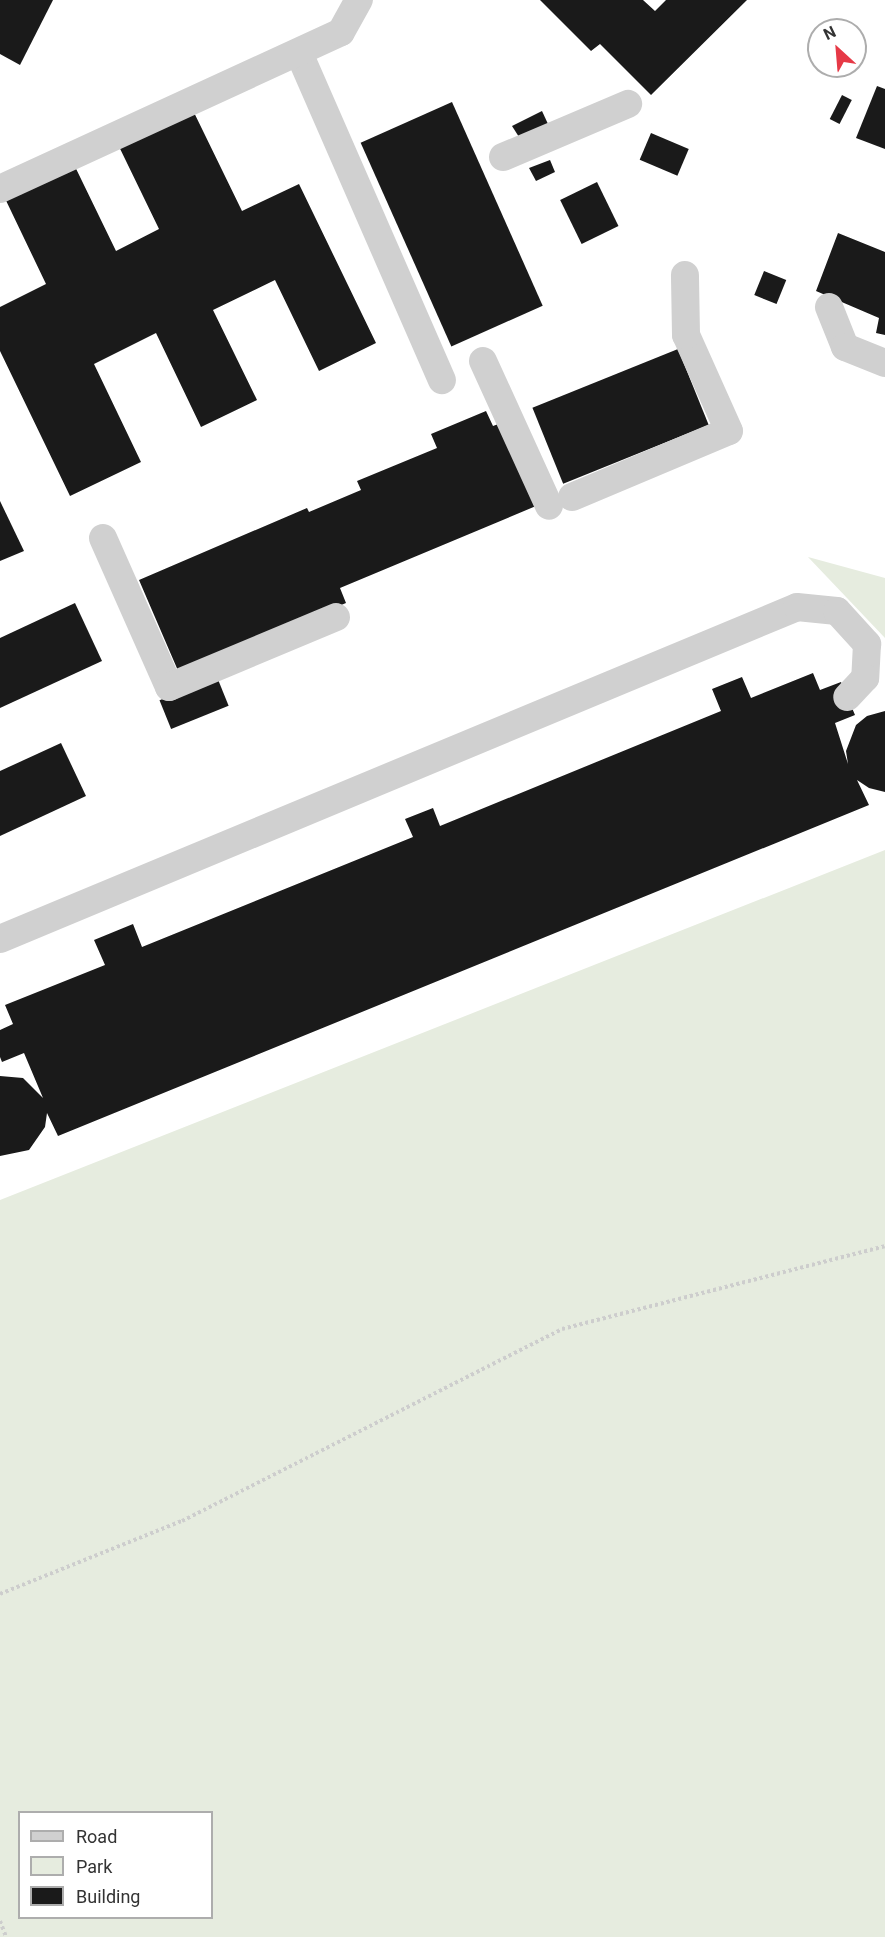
<!DOCTYPE html>
<html>
<head>
<meta charset="utf-8">
<style>
  body { margin:0 }
  #map { position:relative; width:885px; height:1937px; overflow:hidden; background:#fff; font-family:Roboto,sans-serif }
  div>[style] { position:absolute }
  .green>* { inset:0; background:#e6ecdf }
  .building>* { inset:0; background:#1a1a1a; transform-origin:0 0 }
  .path>* { height:4px; margin-top:-2px; transform-origin:0; background:repeating-linear-gradient(90deg,#cdcdcd 0 3px,transparent 0 6px) }
  .minor>* { height:28px; margin:-14px; padding:0 14px; transform-origin:14px; border-radius:14px; background:#d0d0d0 }
  span { translate:-50% -50%; white-space:nowrap; text-align:center; line-height:1.15; -webkit-text-stroke:6px #fff; paint-order:stroke }
  .legend { position:absolute; left:18px; top:1811px; width:195px; height:108px; box-sizing:border-box; background:#fff; border:2px solid #adadad; margin:0; padding:8px 10px; list-style:none; font-size:18px; color:#333 }
  .legend li { display:flex; align-items:center; gap:12px; height:30px }
  .legend b { width:30px; border:2px solid #adadad }
  .north { position:absolute; left:807px; top:18px; width:60px; height:60px; box-sizing:border-box; background:#fff; border:2px solid #adadad; border-radius:50%; rotate:334deg; font-size:16px; font-weight:700; line-height:24px; text-align:center; color:#333 }
  .north::after { content:''; display:block; margin:auto; width:21px; height:27px; background:#e63946; clip-path:polygon(50% 0,100% 100%,50% 72%,0 100%) }
</style>
</head>
<body>
<div id="map">
  <div class="green">
    <i style="clip-path:polygon(808px 557px,885px 578px,885px 638px)"></i>
    <i style="clip-path:polygon(evenodd,885px 850px,885px 1937px,0 1937px,0 1200px,885px 850px,212px 1812px,212px 1918px,20px 1918px,20px 1812px,212px 1812px)"></i>
  </div>
  <div class="building">
    <i style="clip-path:polygon(0 0,53px 0,20px 65px,0 54px)"></i>
    <i style="clip-path:polygon(540px 0,643px 0,655px 11px,666px 0,747px 0,651px 95px,600px 44px,591px 51px)"></i>
    <i style="clip-path:polygon(877px 86px,885px 89px,885px 149px,856px 138px)"></i>
    <i style="clip-path:polygon(184px 92px,242px 211px,299px 184px,376px 343px,319px 371px,275px 280px,213px 310px,257px 400px,201px 427px,156px 333px,94px 364px,141px 462px,70px 496px,0 351px,0 307px,46px 284px,0 188px,65px 146px,116px 251px,159px 229px,110px 128px)"></i>
    <i style="left:842px;top:95px;width:11px;height:27px;rotate:27deg"></i>
    <i style="left:452px;top:102px;width:223px;height:100px;rotate:66deg"></i>
    <i style="clip-path:polygon(542px 111px,548px 124px,519px 137px,512px 126px)"></i>
    <i style="left:651px;top:133px;width:41px;height:29px;rotate:23deg"></i>
    <i style="clip-path:polygon(550px 160px,555px 172px,536px 181px,529px 168px)"></i>
    <i style="left:597px;top:182px;width:49px;height:41px;rotate:64deg"></i>
    <i style="clip-path:polygon(838px 233px,885px 252px,885px 335px,876px 333px,879px 318px,816px 291px)"></i>
    <i style="left:764px;top:271px;width:24px;height:26px;rotate:22deg"></i>
    <i style="left:678px;top:349px;width:82px;height:157px;rotate:68deg"></i>
    <i style="clip-path:polygon(486px 411px,493px 426px,501px 423px,536px 506px,340px 588px,346px 603px,179px 673px,139px 580px,307px 508px,309px 512px,361px 490px,357px 481px,437px 448px,431px 434px)"></i>
    <i style="clip-path:polygon(0 501px,24px 551px,0 561px)"></i>
    <i style="clip-path:polygon(75px 603px,102px 661px,0 708px,0 638px)"></i>
    <i style="clip-path:polygon(813px 673px,820px 690px,841px 682px,855px 715px,835px 723px,848px 764px,846px 751px,856px 725px,867px 716px,885px 711px,885px 792px,869px 788px,857px 780px,869px 805px,58px 1136px,47px 1113px,45px 1127px,29px 1150px,0 1156px,0 1076px,23px 1078px,43px 1098px,24px 1053px,2px 1062px,0 1057px,0 1030px,13px 1024px,5px 1005px,105px 965px,94px 940px,133px 924px,142px 947px,413px 837px,405px 819px,433px 808px,440px 826px,721px 711px,712px 689px,742px 677px,751px 698px)"></i>
    <i style="left:217px;top:677px;width:31px;height:62px;rotate:68deg"></i>
    <i style="clip-path:polygon(61px 743px,86px 796px,0 836px,0 771px)"></i>
  </div>
  <div class="path">
    <i style="left:0;top:1594px;width:196px;rotate:-21.9deg"></i>
    <i style="left:182px;top:1521px;width:426px;rotate:-26.8deg"></i>
    <i style="left:562px;top:1329px;width:333px;rotate:-14.4deg"></i>
    <i style="left:0;top:1921px;width:17px;rotate:69deg"></i>
  </div>
  <div class="minor">
    <i style="left:299px;top:53px;width:357px;rotate:66.4deg"></i>
    <i style="left:503px;top:157px;width:136px;rotate:-23deg"></i>
    <i style="left:0;top:189px;width:375px;rotate:-24.7deg"></i>
    <i style="left:341px;top:32px;width:37px;rotate:-61deg"></i>
    <i style="left:829px;top:307px;width:43px;rotate:68.2deg"></i>
    <i style="left:845px;top:347px;width:43px;rotate:21.8deg"></i>
    <i style="left:483px;top:361px;width:159px;rotate:65.5deg"></i>
    <i style="left:572px;top:497px;width:170px;rotate:-22.8deg"></i>
    <i style="left:729px;top:431px;width:105px;rotate:-114.1deg"></i>
    <i style="left:686px;top:335px;width:60px;rotate:-91deg"></i>
    <i style="left:103px;top:538px;width:163px;rotate:66.1deg"></i>
    <i style="left:169px;top:687px;width:181px;rotate:-22.7deg"></i>
    <i style="left:0;top:939px;width:863px;rotate:-22.61deg"></i>
    <i style="left:797px;top:607px;width:40px;rotate:5.7deg"></i>
    <i style="left:837px;top:611px;width:45px;rotate:47.7deg"></i>
    <i style="left:867px;top:644px;width:34px;rotate:93deg"></i>
    <i style="left:865px;top:678px;width:26px;rotate:133deg"></i>
  </div>
  <ul class="legend">
  <li><b style="height:8px;background:#d0d0d0"></b>Road</li>
  <li><b style="height:16px;background:#e6ecdf"></b>Park</li>
  <li><b style="height:16px;background:#1a1a1a"></b>Building</li>
  </ul>
  <div class="north">N</div>
</div>
</body>
</html>
